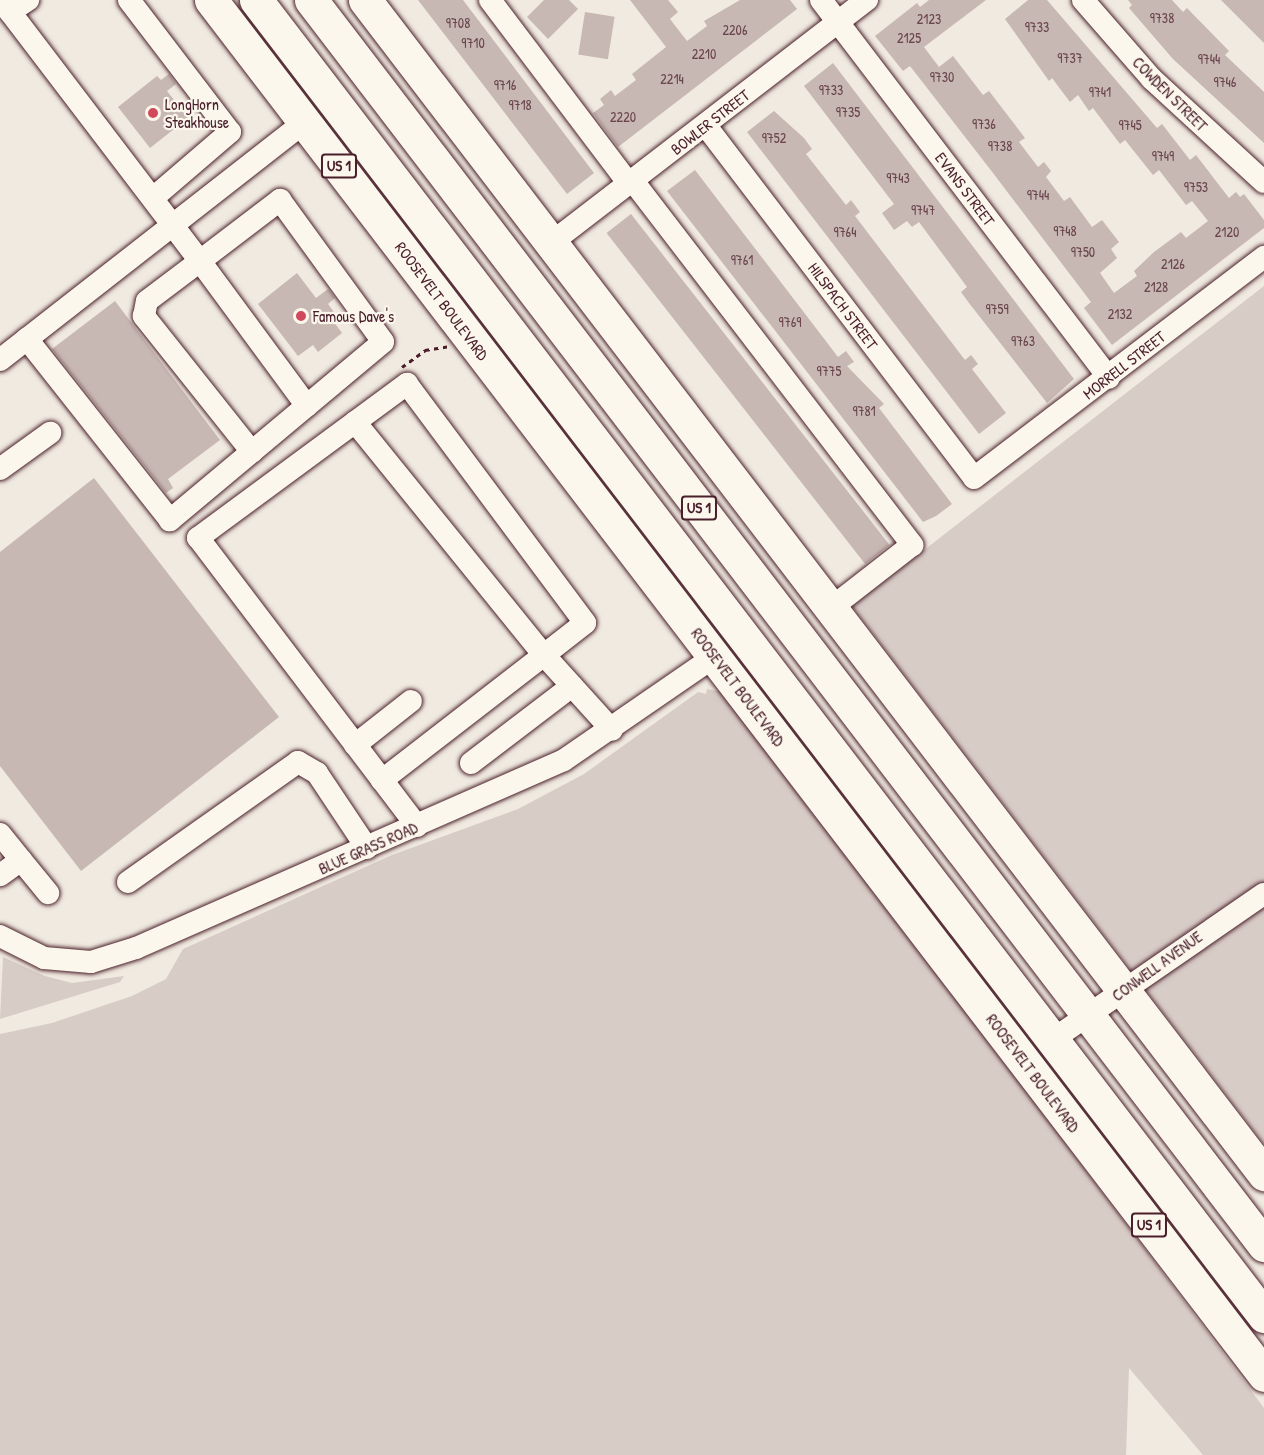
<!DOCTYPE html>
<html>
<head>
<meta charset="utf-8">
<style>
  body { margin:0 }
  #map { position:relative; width:1264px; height:1455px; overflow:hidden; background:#f0eae0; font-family:"Patrick Hand",sans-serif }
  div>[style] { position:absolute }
  .green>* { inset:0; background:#d8ccc6 }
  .building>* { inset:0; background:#c8b8b3; transform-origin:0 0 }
  .path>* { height:3px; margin-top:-1.5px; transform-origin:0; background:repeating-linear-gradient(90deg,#4a1f2b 0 4.5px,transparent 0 9px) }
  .roads { filter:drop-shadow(0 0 2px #4a1f2b) drop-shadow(0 0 2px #4a1f2b) }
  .minor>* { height:22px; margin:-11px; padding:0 11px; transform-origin:11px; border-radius:11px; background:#fbf7ec }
  .highway>* { height:33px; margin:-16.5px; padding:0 16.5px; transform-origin:16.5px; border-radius:16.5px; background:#fbf7ec }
  .dots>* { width:16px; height:16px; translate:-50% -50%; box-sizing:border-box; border:3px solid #fbf7ec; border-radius:50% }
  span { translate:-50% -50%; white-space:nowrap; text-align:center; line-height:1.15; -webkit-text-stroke:4.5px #fbf7ec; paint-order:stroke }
  .number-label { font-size:14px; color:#6a454d }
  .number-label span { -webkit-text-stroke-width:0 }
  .shield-label span { padding:2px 4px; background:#fbf7ec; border:2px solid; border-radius:4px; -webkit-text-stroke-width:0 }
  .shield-label { font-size:15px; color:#4a1f2b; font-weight:700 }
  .street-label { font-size:16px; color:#4a1f2b }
  .poi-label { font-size:16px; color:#4a1f2b }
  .left { translate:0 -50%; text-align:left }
</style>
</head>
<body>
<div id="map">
  <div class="green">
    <i style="clip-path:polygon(1264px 286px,1264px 1144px,852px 606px)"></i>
    <i style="clip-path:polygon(707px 689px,721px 692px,899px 921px,1264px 1408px,1264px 1455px,1203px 1455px,1129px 1368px,1126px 1455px,0 1455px,0 1034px,52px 1023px,132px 996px,166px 979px,183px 949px,392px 855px,518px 809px,584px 774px,698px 692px,706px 694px)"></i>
    <i style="clip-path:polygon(3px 957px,45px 976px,72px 983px,124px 976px,120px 982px,0 1019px)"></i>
  </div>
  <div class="building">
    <i style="clip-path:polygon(418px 0,463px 0,594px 173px,567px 194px)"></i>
    <i style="clip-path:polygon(544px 0,569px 0,578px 9px,548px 39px,527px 17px)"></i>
    <i style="clip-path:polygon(630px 0,668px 0,678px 12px,670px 19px,687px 41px,707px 26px,704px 21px,740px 0,790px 0,797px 9px,618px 147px,593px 113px,604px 105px,600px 99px,611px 90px,615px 96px,636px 80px,632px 74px,666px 47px)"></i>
    <i style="clip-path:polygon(929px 0,986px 0,924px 47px,939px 67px,953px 56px,983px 95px,989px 91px,1025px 138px,1019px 142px,1038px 167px,1044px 162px,1051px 171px,1046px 177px,1064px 201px,1070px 197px,1092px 227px,1102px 220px,1119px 242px,1111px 249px,1117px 258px,1100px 273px,1114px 293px,1137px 276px,1134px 271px,1154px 252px,1181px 232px,1186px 238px,1208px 221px,1192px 201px,1186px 205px,1159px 170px,1153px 175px,1125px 140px,1120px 144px,1093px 108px,1089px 111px,1078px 95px,1070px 102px,1052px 78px,1049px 81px,1005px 19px,1028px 0,1047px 0,1157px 128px,1162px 124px,1190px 160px,1196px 155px,1229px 198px,1236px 192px,1240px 197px,1244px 194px,1264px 220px,1264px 228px,1112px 345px,1084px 308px,1091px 302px,993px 173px,910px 66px,903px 71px,875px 36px,917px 3px,920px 7px)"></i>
    <i style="clip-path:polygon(1128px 0,1172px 0,1183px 12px,1187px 8px,1229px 51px,1225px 55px,1264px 92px,1264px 143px,1173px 59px,1129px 8px,1132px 5px)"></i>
    <i style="clip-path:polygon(1221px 0,1264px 0,1264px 43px)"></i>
    <i style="left:585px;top:12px;width:30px;height:43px;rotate:9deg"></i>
    <i style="clip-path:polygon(833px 63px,1074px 379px,1047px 403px,969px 303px,961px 292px,967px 287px,919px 222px,912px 227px,907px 221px,894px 230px,882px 213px,894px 204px,804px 86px)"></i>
    <i style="clip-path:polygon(169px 74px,176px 84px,167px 91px,188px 118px,150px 148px,118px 107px,157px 76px,161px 80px)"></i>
    <i style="clip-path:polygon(774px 111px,804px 138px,812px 149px,806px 154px,846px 205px,851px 200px,860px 212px,855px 216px,965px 360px,971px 355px,978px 364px,972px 369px,1006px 413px,979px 434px,747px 132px)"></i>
    <i style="clip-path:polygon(695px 170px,838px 357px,846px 351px,854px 362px,847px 366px,884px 404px,879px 408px,952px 504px,936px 516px,923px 522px,667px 191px)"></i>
    <i style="left:631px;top:214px;width:420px;height:31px;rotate:52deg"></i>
    <i style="clip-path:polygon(297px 273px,316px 298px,328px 289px,335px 298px,328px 304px,336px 315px,331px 318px,342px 333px,318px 352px,313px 345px,298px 356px,258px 304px)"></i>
    <i style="clip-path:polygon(115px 301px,220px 440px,168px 479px,173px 488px,166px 493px,52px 349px)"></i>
    <i style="clip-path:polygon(94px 478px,279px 717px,81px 871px,0 766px,0 552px)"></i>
  </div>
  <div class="path">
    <i style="left:402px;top:367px;width:29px;rotate:-36deg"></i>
    <i style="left:425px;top:350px;width:24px;rotate:-9deg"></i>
  </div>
  <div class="roads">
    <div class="minor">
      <i style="left:1px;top:0;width:328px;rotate:52.7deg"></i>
      <i style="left:200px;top:261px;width:101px;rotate:-37.3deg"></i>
      <i style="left:280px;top:200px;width:175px;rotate:54deg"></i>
      <i style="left:383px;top:342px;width:278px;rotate:140.1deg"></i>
      <i style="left:170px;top:520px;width:231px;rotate:-128.3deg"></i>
      <i style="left:129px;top:0;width:166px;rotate:52.6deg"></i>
      <i style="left:230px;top:132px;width:101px;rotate:139.4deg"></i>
      <i style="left:490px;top:0;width:231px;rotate:52.9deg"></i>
      <i style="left:821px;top:0;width:475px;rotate:52.7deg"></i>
      <i style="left:1083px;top:0;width:105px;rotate:48.9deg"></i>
      <i style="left:1152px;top:79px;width:152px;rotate:42.6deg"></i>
      <i style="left:10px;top:12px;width:22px;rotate:-34deg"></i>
      <i style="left:706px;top:126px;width:442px;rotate:52.7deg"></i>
      <i style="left:974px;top:478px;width:365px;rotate:-37.3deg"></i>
      <i style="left:633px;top:181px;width:459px;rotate:52.5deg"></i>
      <i style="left:912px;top:545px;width:103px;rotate:142.1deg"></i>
      <i style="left:551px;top:243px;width:399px;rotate:-37.6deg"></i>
      <i style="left:0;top:360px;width:387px;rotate:-38deg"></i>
      <i style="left:355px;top:422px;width:300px;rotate:51deg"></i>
      <i style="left:544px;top:655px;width:205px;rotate:142.3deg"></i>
      <i style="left:252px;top:452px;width:174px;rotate:-128.5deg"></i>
      <i style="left:144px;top:316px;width:15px;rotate:-79deg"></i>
      <i style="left:147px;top:301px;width:66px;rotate:-37deg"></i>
      <i style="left:200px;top:261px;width:180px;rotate:53.6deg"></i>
      <i style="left:0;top:469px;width:62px;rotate:-35.8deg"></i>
      <i style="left:355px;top:745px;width:71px;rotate:-38.2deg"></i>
      <i style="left:471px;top:763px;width:127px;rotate:-37.3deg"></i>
      <i style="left:417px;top:826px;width:362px;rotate:-127.2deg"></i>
      <i style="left:198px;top:538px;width:260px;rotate:-36.4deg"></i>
      <i style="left:407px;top:384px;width:298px;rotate:53.3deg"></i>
      <i style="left:585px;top:623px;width:52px;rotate:142deg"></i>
      <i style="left:544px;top:655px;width:101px;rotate:47.8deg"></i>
      <i style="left:0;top:834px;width:33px;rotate:51deg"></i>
      <i style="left:21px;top:860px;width:26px;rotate:144deg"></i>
      <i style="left:21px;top:860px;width:43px;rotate:50.7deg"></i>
      <i style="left:128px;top:882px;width:208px;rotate:-35.2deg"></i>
      <i style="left:298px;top:762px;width:22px;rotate:30deg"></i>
      <i style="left:317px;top:773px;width:90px;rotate:56.3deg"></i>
      <i style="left:0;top:936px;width:49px;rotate:26.6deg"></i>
      <i style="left:44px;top:958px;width:47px;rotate:4.9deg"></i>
      <i style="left:91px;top:962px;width:47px;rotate:-17.3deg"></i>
      <i style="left:136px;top:948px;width:467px;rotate:-23.7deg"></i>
      <i style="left:564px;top:760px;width:182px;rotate:-34.5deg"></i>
      <i style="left:1052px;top:1040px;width:257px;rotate:-34.6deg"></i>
    </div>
    <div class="highway">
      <i style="left:211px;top:0;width:1732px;rotate:52.55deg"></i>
      <i style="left:256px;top:0;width:1658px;rotate:52.55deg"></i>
      <i style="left:311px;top:0;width:1568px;rotate:52.57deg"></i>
      <i style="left:365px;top:0;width:1479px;rotate:52.56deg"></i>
    </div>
  </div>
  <div class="dots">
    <i style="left:153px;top:113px;background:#d1495b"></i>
    <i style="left:301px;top:316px;background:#d1495b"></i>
  </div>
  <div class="number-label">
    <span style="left:1162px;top:18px">9738</span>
    <span style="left:929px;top:19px">2123</span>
    <span style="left:458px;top:23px">9708</span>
    <span style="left:1037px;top:27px">9733</span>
    <span style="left:735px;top:30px">2206</span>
    <span style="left:909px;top:38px">2125</span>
    <span style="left:473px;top:43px">9710</span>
    <span style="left:704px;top:54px">2210</span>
    <span style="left:1070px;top:58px">9737</span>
    <span style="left:1209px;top:59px">9744</span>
    <span style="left:942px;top:77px">9730</span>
    <span style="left:672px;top:79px">2214</span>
    <span style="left:1225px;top:82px">9746</span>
    <span style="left:505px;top:85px">9716</span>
    <span style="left:831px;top:90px">9733</span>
    <span style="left:1100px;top:92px">9741</span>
    <span style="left:520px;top:105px">9718</span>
    <span style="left:848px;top:112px">9735</span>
    <span style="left:623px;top:117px">2220</span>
    <span style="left:984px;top:124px">9736</span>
    <span style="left:1130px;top:125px">9745</span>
    <span style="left:774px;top:138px">9752</span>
    <span style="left:1000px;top:146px">9738</span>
    <span style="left:1163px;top:156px">9749</span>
    <span style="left:898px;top:178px">9743</span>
    <span style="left:1196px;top:187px">9753</span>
    <span style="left:1038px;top:195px">9744</span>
    <span style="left:923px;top:210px">9747</span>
    <span style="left:1065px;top:231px">9748</span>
    <span style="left:845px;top:232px">9764</span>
    <span style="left:1227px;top:232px">2120</span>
    <span style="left:1083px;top:252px">9750</span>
    <span style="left:742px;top:260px">9761</span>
    <span style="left:1173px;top:264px">2126</span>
    <span style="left:1156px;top:287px">2128</span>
    <span style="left:997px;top:309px">9759</span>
    <span style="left:1120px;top:314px">2132</span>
    <span style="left:790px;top:322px">9769</span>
    <span style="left:1023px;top:341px">9763</span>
    <span style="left:829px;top:371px">9775</span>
    <span style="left:864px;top:411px">9781</span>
  </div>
  <div class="shield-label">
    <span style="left:339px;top:166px">US 1</span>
    <span style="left:699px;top:508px">US 1</span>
    <span style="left:1149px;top:1225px">US 1</span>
  </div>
  <div class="street-label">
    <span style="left:1170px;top:94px;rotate:45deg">COWDEN STREET</span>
    <span style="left:710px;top:122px;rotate:-38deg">BOWLER STREET</span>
    <span style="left:965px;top:189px;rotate:53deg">EVANS STREET</span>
    <span style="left:442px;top:301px;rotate:53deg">ROOSEVELT BOULEVARD</span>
    <span style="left:843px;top:306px;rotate:53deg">HILSPACH STREET</span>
    <span style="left:1124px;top:365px;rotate:-38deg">MORRELL STREET</span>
    <span style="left:738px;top:687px;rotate:53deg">ROOSEVELT BOULEVARD</span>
    <span style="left:368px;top:848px;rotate:-24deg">BLUE GRASS ROAD</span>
    <span style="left:1157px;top:966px;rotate:-36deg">CONWELL AVENUE</span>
    <span style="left:1033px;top:1073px;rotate:53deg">ROOSEVELT BOULEVARD</span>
  </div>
  <div class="poi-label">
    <span class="left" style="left:165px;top:113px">LongHorn<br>Steakhouse</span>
    <span class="left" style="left:313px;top:316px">Famous Dave's</span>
  </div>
</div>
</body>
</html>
